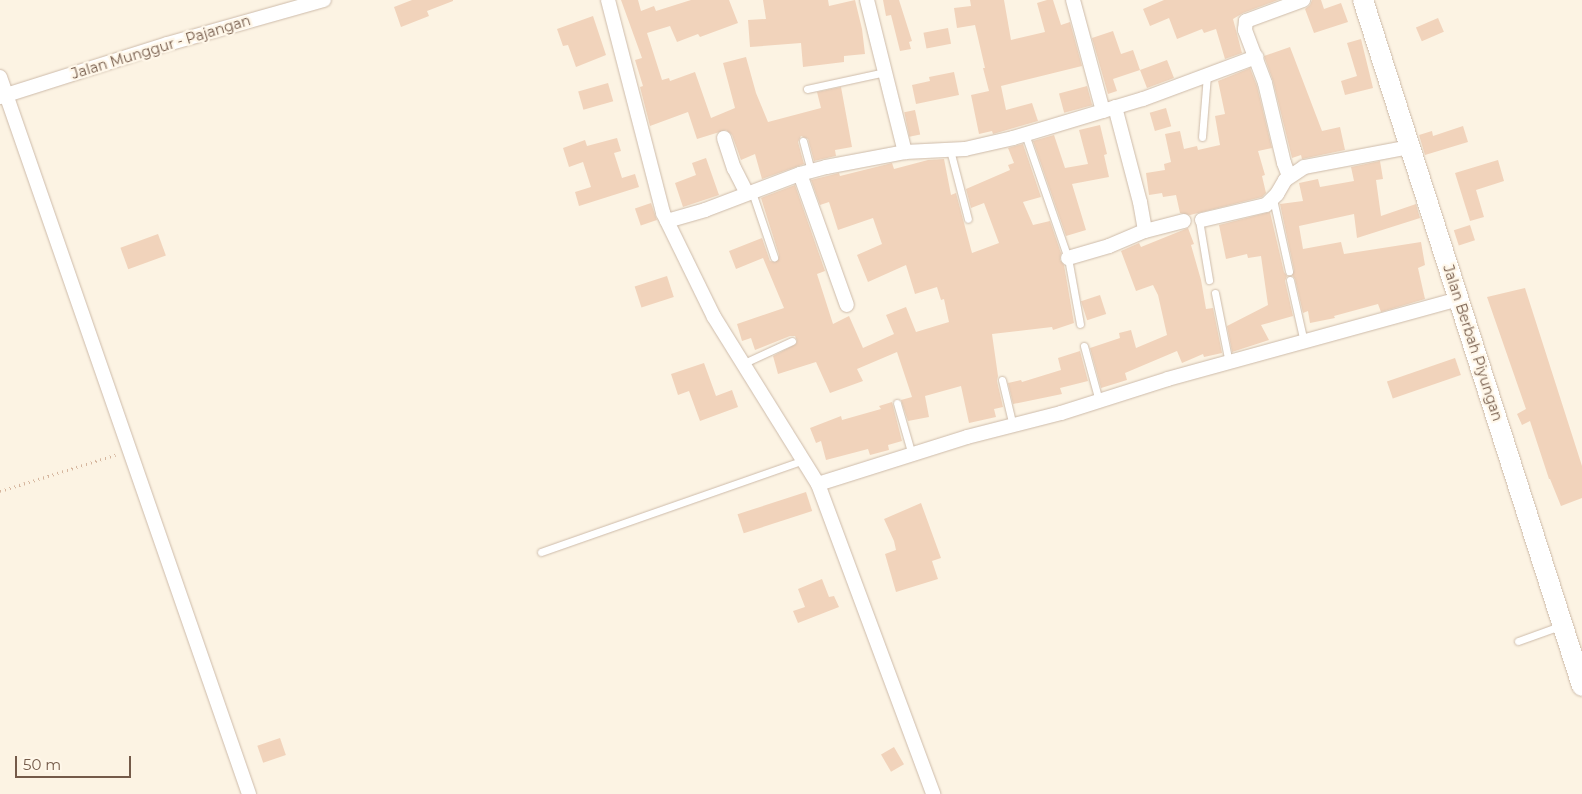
<!DOCTYPE html>
<html>
<head>
<meta charset="utf-8">
<style>
  body { margin:0 }
  #map { position:relative; width:1582px; height:794px; overflow:hidden; background:#fcf3e3; font-family:Montserrat,sans-serif }
  div>[style] { position:absolute }
  .building>* { inset:0; background:#f1d3bb; transform-origin:0 0 }
  .path>* { height:2.5px; margin-top:-1.25px; transform-origin:0; background:repeating-linear-gradient(90deg,#d6b69e 0 1px,transparent 0 5px) }
  .roads { filter:drop-shadow(0 0 1px #cdbbaa) drop-shadow(0 0 1px #cdbbaa) }
  .lane>* { height:7px; margin:-3.5px; padding:0 3.5px; transform-origin:3.5px; border-radius:3.5px; background:#fff }
  .street>* { height:14px; margin:-7px; padding:0 7px; transform-origin:7px; border-radius:7px; background:#fff }
  .secondary>* { height:20px; margin:-10px; padding:0 10px; transform-origin:10px; border-radius:10px; background:#fff }
  span { translate:-50% -50%; white-space:nowrap; text-align:center; line-height:1.15; -webkit-text-stroke:4.5px #fff7e9; paint-order:stroke }
  .street-label { font-size:14px; color:#745a49 }
  .scale { position:absolute; left:15px; top:756px; width:116px; height:22px; box-sizing:border-box; border:2px solid #745a49; border-top:0; padding-left:6px; font-size:15px; line-height:18px; white-space:nowrap; color:#745a49; -webkit-text-stroke:4px #fff7e9; paint-order:stroke }
</style>
</head>
<body>
<div id="map">
  <div class="building">
    <i style="clip-path:polygon(412px 0,453px 0,453px 1px,427px 11px,429px 16px,401px 27px,394px 7px)"></i>
    <i style="clip-path:polygon(621px 0,638px 0,641px 11px,654px 6px,656px 11px,691px 0,729px 0,738px 23px,700px 37px,698px 34px,677px 42px,670px 26px,647px 33px,662px 80px,669px 78px,670px 81px,695px 72px,711px 118px,735px 108px,723px 63px,746px 57px,756px 93px,768px 122px,821px 108px,817px 92px,841px 87px,852px 147px,835px 150px,836px 156px,814px 161px,808px 139px,801px 136px,798px 142px,804px 164px,762px 179px,755px 154px,741px 160px,732px 135px,726px 130px,697px 139px,688px 112px,650px 126px,640px 87px,643px 86px,635px 60px,642px 58px)"></i>
    <i style="clip-path:polygon(763px 0,828px 0,829px 6px,855px 0,862px 29px,865px 54px,844px 56px,844px 62px,803px 67px,801px 43px,750px 47px,748px 20px,766px 19px)"></i>
    <i style="clip-path:polygon(883px 0,899px 0,912px 41px,909px 42px,911px 49px,900px 51px,891px 15px,886px 16px)"></i>
    <i style="clip-path:polygon(970px 0,1004px 0,1011px 40px,1045px 32px,1037px 3px,1047px 0,1053px 0,1061px 25px,1070px 22px,1082px 66px,1001px 86px,1006px 110px,1032px 103px,1038px 121px,993px 134px,992px 131px,979px 134px,971px 95px,989px 91px,983px 68px,985px 68px,975px 25px,957px 28px,954px 8px,971px 6px)"></i>
    <i style="clip-path:polygon(1164px 0,1278px 0,1243px 13px,1233px 19px,1242px 53px,1225px 59px,1216px 29px,1204px 33px,1202px 29px,1177px 39px,1169px 18px,1150px 26px,1143px 9px)"></i>
    <i style="clip-path:polygon(1312px 0,1321px 0,1324px 9px,1341px 3px,1348px 22px,1314px 33px,1305px 9px,1310px 5px)"></i>
    <i style="clip-path:polygon(593px 16px,606px 55px,576px 67px,568px 45px,563px 46px,557px 29px)"></i>
    <i style="left:1438px;top:18px;width:15px;height:24px;rotate:67deg"></i>
    <i style="left:948px;top:28px;width:16px;height:25px;rotate:79deg"></i>
    <i style="clip-path:polygon(1113px 31px,1121px 54px,1133px 50px,1140px 70px,1167px 60px,1174px 78px,1147px 88px,1140px 70px,1113px 79px,1117px 91px,1108px 94px,1092px 38px)"></i>
    <i style="clip-path:polygon(1361px 39px,1373px 88px,1345px 95px,1341px 81px,1357px 76px,1347px 43px)"></i>
    <i style="clip-path:polygon(1290px 47px,1322px 131px,1340px 127px,1345px 150px,1302px 159px,1301px 155px,1292px 158px,1273px 81px,1264px 56px)"></i>
    <i style="clip-path:polygon(1250px 68px,1257px 86px,1272px 148px,1258px 151px,1265px 175px,1262px 176px,1266px 193px,1262px 197px,1190px 215px,1180px 213px,1176px 195px,1163px 197px,1162px 193px,1149px 195px,1146px 173px,1165px 170px,1164px 164px,1171px 162px,1165px 134px,1180px 131px,1184px 149px,1197px 146px,1198px 150px,1220px 145px,1215px 116px,1225px 114px,1218px 81px)"></i>
    <i style="clip-path:polygon(954px 72px,959px 95px,916px 104px,912px 85px,930px 81px,929px 77px)"></i>
    <i style="left:608px;top:83px;width:19px;height:31px;rotate:74deg"></i>
    <i style="left:1087px;top:86px;width:20px;height:29px;rotate:75deg"></i>
    <i style="left:1166px;top:108px;width:19px;height:17px;rotate:74deg"></i>
    <i style="left:915px;top:110px;width:25px;height:11px;rotate:78deg"></i>
    <i style="clip-path:polygon(1100px 125px,1107px 154px,1104px 155px,1109px 177px,1072px 184px,1086px 230px,1066px 236px,1033px 141px,1054px 135px,1065px 168px,1088px 164px,1079px 130px)"></i>
    <i style="clip-path:polygon(1463px 126px,1468px 142px,1425px 155px,1419px 135px,1432px 131px,1433px 136px)"></i>
    <i style="clip-path:polygon(617px 138px,621px 151px,614px 153px,622px 178px,635px 174px,639px 187px,579px 206px,575px 192px,591px 187px,583px 162px,569px 167px,563px 148px,585px 140px,587px 146px)"></i>
    <i style="clip-path:polygon(1023px 144px,1041px 197px,1023px 202px,1033px 225px,1050px 221px,1061px 253px,1060px 260px,1064px 265px,1074px 323px,1053px 330px,1052px 327px,992px 334px,998px 376px,997px 381px,1003px 407px,994px 409px,996px 417px,969px 423px,961px 386px,925px 396px,929px 417px,908px 421px,901px 400px,912px 397px,897px 352px,857px 369px,863px 381px,830px 393px,816px 362px,778px 374px,773px 356px,796px 344px,797px 341px,795px 336px,790px 336px,755px 350px,751px 338px,742px 341px,737px 324px,784px 308px,763px 258px,736px 269px,729px 251px,762px 238px,770px 261px,775px 262px,778px 260px,779px 255px,761px 198px,795px 185px,825px 271px,817px 274px,833px 324px,849px 316px,863px 348px,894px 334px,886px 315px,906px 307px,916px 332px,949px 322px,944px 299px,941px 300px,937px 287px,915px 294px,906px 265px,868px 282px,857px 255px,882px 244px,873px 218px,838px 230px,829px 202px,820px 205px,811px 180px,839px 173px,840px 176px,892px 163px,894px 169px,928px 160px,944px 159px,951px 195px,956px 193px,972px 253px,999px 243px,984px 203px,971px 208px,966px 189px,1010px 170px,1008px 165px,1014px 163px,1008px 148px)"></i>
    <i style="clip-path:polygon(706px 158px,719px 195px,683px 207px,675px 183px,696px 175px,692px 163px)"></i>
    <i style="clip-path:polygon(1498px 160px,1504px 181px,1476px 190px,1484px 217px,1470px 221px,1455px 173px)"></i>
    <i style="clip-path:polygon(1380px 161px,1383px 179px,1376px 180px,1381px 216px,1416px 204px,1420px 218px,1357px 238px,1354px 214px,1299px 226px,1303px 249px,1341px 242px,1344px 254px,1421px 242px,1425px 265px,1418px 268px,1425px 299px,1381px 312px,1378px 304px,1334px 316px,1335px 318px,1310px 323px,1308px 311px,1303px 313px,1295px 279px,1292px 275px,1294px 270px,1280px 204px,1303px 201px,1299px 183px,1318px 179px,1320px 187px,1354px 181px,1351px 167px)"></i>
    <i style="left:651px;top:203px;width:18px;height:17px;rotate:71deg"></i>
    <i style="clip-path:polygon(1270px 212px,1284px 272px,1287px 276px,1285px 281px,1293px 316px,1261px 325px,1269px 340px,1232px 352px,1227px 326px,1268px 305px,1261px 256px,1248px 258px,1247px 254px,1226px 259px,1219px 225px)"></i>
    <i style="left:1470px;top:225px;width:16px;height:17px;rotate:72deg"></i>
    <i style="clip-path:polygon(1188px 228px,1194px 244px,1191px 245px,1201px 280px,1206px 309px,1213px 308px,1222px 353px,1204px 357px,1203px 354px,1182px 363px,1177px 351px,1125px 373px,1127px 380px,1101px 388px,1090px 348px,1120px 338px,1119px 333px,1131px 330px,1136px 348px,1167px 335px,1158px 295px,1153px 285px,1136px 291px,1121px 251px,1139px 243px,1141px 247px)"></i>
    <i style="left:158px;top:234px;width:23px;height:40px;rotate:70deg"></i>
    <i style="left:667px;top:276px;width:22px;height:34px;rotate:72deg"></i>
    <i style="clip-path:polygon(1525px 288px,1582px 466px,1582px 498px,1561px 506px,1550px 479px,1549px 479px,1530px 421px,1522px 425px,1517px 414px,1526px 409px,1487px 297px)"></i>
    <i style="left:1100px;top:295px;width:20px;height:20px;rotate:72deg"></i>
    <i style="clip-path:polygon(1080px 351px,1088px 381px,1060px 388px,1062px 394px,1013px 404px,1008px 383px,1021px 380px,1022px 382px,1061px 370px,1058px 358px)"></i>
    <i style="left:1455px;top:358px;width:18px;height:72px;rotate:71deg"></i>
    <i style="clip-path:polygon(704px 363px,716px 396px,732px 390px,738px 407px,700px 421px,689px 391px,678px 395px,671px 374px)"></i>
    <i style="clip-path:polygon(892px 402px,902px 441px,888px 445px,889px 450px,870px 455px,868px 449px,826px 460px,821px 441px,816px 443px,810px 428px,841px 416px,842px 420px,881px 409px,879px 406px)"></i>
    <i style="left:806px;top:492px;width:20px;height:72px;rotate:72deg"></i>
    <i style="clip-path:polygon(921px 503px,941px 558px,932px 561px,938px 579px,896px 592px,885px 554px,896px 550px,894px 541px,884px 519px)"></i>
    <i style="clip-path:polygon(822px 579px,829px 597px,834px 596px,839px 607px,798px 623px,793px 611px,805px 607px,798px 589px)"></i>
    <i style="left:280px;top:738px;width:18px;height:24px;rotate:71deg"></i>
    <i style="left:894px;top:747px;width:20px;height:15px;rotate:60deg"></i>
  </div>
  <div class="path">
    <i style="left:0;top:491px;width:121px;rotate:-17.4deg"></i>
  </div>
  <div class="roads">
    <div class="lane">
      <i style="left:807px;top:89px;width:80px;rotate:-12.3deg"></i>
      <i style="left:1025px;top:134px;width:131px;rotate:70.9deg"></i>
      <i style="left:1068px;top:258px;width:67px;rotate:79.7deg"></i>
      <i style="left:1202px;top:137px;width:62px;rotate:-85.4deg"></i>
      <i style="left:803px;top:141px;width:31px;rotate:75deg"></i>
      <i style="left:950px;top:150px;width:71px;rotate:75.4deg"></i>
      <i style="left:752px;top:192px;width:69px;rotate:71.3deg"></i>
      <i style="left:1273px;top:199px;width:74px;rotate:77.5deg"></i>
      <i style="left:1199px;top:220px;width:61px;rotate:80.5deg"></i>
      <i style="left:1290px;top:280px;width:64px;rotate:77.3deg"></i>
      <i style="left:1215px;top:293px;width:71px;rotate:78.7deg"></i>
      <i style="left:1084px;top:346px;width:57px;rotate:74.7deg"></i>
      <i style="left:742px;top:364px;width:55px;rotate:-24.7deg"></i>
      <i style="left:1002px;top:380px;width:47px;rotate:76.6deg"></i>
      <i style="left:897px;top:403px;width:54px;rotate:73.9deg"></i>
      <i style="left:541px;top:552px;width:278px;rotate:-19.3deg"></i>
      <i style="left:1518px;top:641px;width:45px;rotate:-19.7deg"></i>
    </div>
    <div class="street">
      <i style="left:608px;top:0;width:220px;rotate:75.5deg"></i>
      <i style="left:663px;top:213px;width:116px;rotate:63.9deg"></i>
      <i style="left:714px;top:317px;width:197px;rotate:58.1deg"></i>
      <i style="left:818px;top:484px;width:331px;rotate:69.6deg"></i>
      <i style="left:867px;top:0;width:157px;rotate:76deg"></i>
      <i style="left:1073px;top:0;width:115px;rotate:74.9deg"></i>
      <i style="left:0;top:77px;width:759px;rotate:70.85deg"></i>
      <i style="left:0;top:97px;width:175px;rotate:-17.6deg"></i>
      <i style="left:167px;top:44px;width:163px;rotate:-15.7deg"></i>
      <i style="left:1115px;top:107px;width:98px;rotate:75.3deg"></i>
      <i style="left:1140px;top:202px;width:29px;rotate:80deg"></i>
      <i style="left:724px;top:138px;width:32px;rotate:72deg"></i>
      <i style="left:734px;top:168px;width:28px;rotate:63deg"></i>
      <i style="left:800px;top:174px;width:139px;rotate:70.3deg"></i>
      <i style="left:1289px;top:176px;width:14px;rotate:-111deg"></i>
      <i style="left:1284px;top:163px;width:82px;rotate:-103.4deg"></i>
      <i style="left:1265px;top:83px;width:57px;rotate:-110.7deg"></i>
      <i style="left:1245px;top:30px;width:9px;rotate:-84deg"></i>
      <i style="left:1246px;top:21px;width:61px;rotate:-20.2deg"></i>
      <i style="left:1202px;top:220px;width:66px;rotate:-13.2deg"></i>
      <i style="left:1266px;top:205px;width:16px;rotate:-45deg"></i>
      <i style="left:1277px;top:194px;width:16px;rotate:-60deg"></i>
      <i style="left:1285px;top:180px;width:23px;rotate:-34deg"></i>
      <i style="left:1304px;top:167px;width:108px;rotate:-10.7deg"></i>
      <i style="left:667px;top:221px;width:40px;rotate:-16deg"></i>
      <i style="left:705px;top:210px;width:102px;rotate:-20.8deg"></i>
      <i style="left:800px;top:174px;width:27px;rotate:-15deg"></i>
      <i style="left:826px;top:167px;width:80px;rotate:-10.8deg"></i>
      <i style="left:905px;top:152px;width:60px;rotate:-2.9deg"></i>
      <i style="left:965px;top:149px;width:49px;rotate:-12.9deg"></i>
      <i style="left:1013px;top:138px;width:136px;rotate:-16.7deg"></i>
      <i style="left:1143px;top:99px;width:121px;rotate:-20.4deg"></i>
      <i style="left:1068px;top:258px;width:43px;rotate:-16.3deg"></i>
      <i style="left:1109px;top:246px;width:39px;rotate:-23deg"></i>
      <i style="left:1145px;top:231px;width:40px;rotate:-14.4deg"></i>
      <i style="left:818px;top:484px;width:156px;rotate:-17.5deg"></i>
      <i style="left:967px;top:437px;width:97px;rotate:-14.3deg"></i>
      <i style="left:1061px;top:413px;width:112px;rotate:-17.6deg"></i>
      <i style="left:1168px;top:379px;width:302px;rotate:-15.4deg"></i>
    </div>
    <div class="secondary">
      <i style="left:1363px;top:0;width:720px;rotate:72.29deg"></i>
    </div>
  </div>
  <div class="street-label">
    <span style="left:161px;top:47px;rotate:-17deg">Jalan Munggur - Pajangan</span>
    <span style="left:1473px;top:343px;rotate:72deg">Jalan Berbah Piyungan</span>
  </div>
  <div class="scale">50 m</div>
</div>
</body>
</html>
